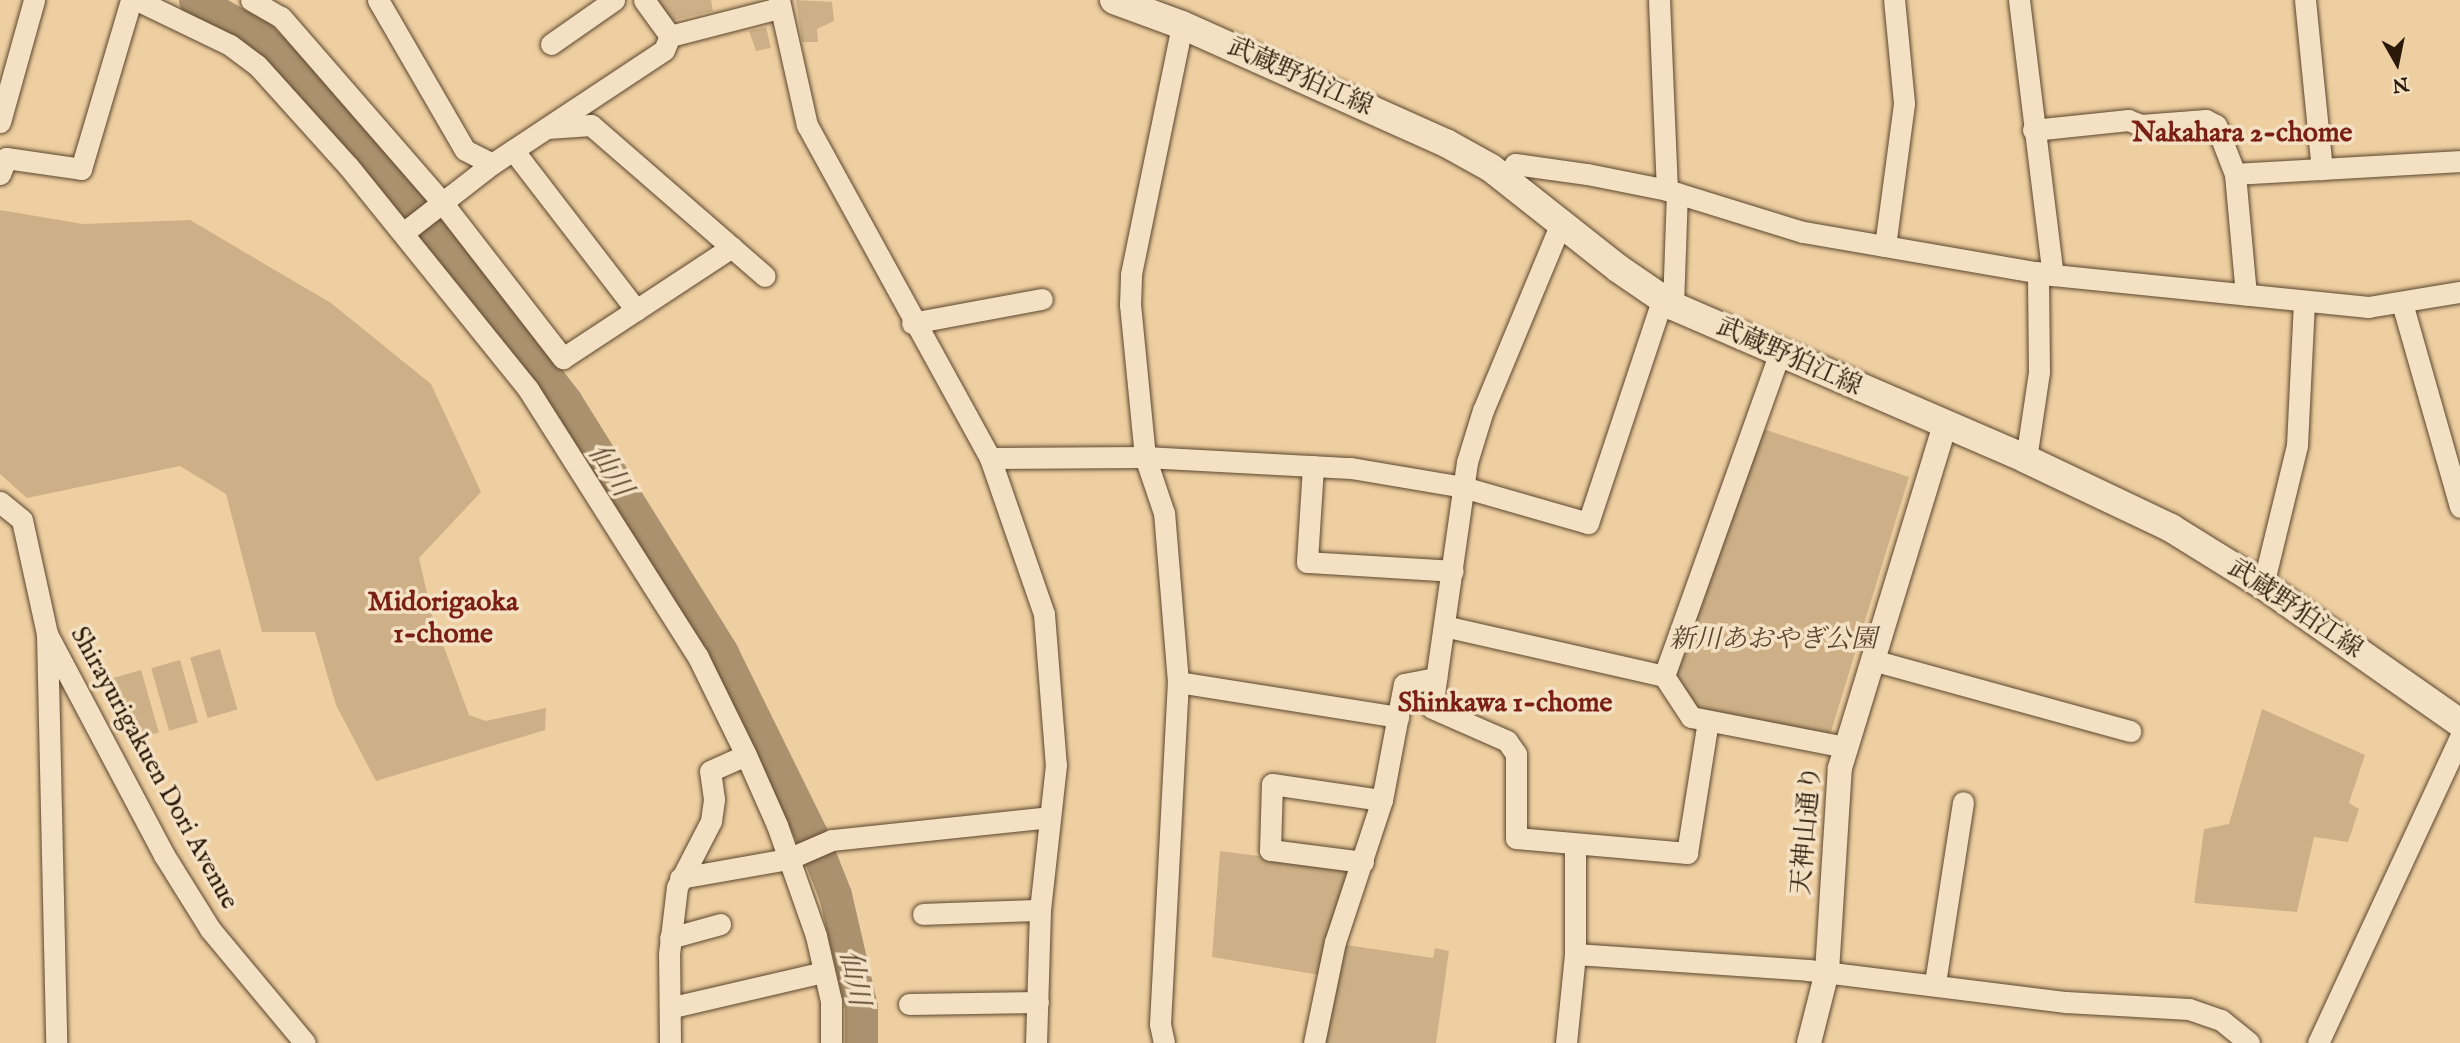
<!DOCTYPE html>
<html>
<head>
<meta charset="utf-8">
<style>
  body { margin:0 }
  #map { position:relative; width:2460px; height:1043px; overflow:hidden; background:#eecfa1; font-family:"IM FELL English","Noto Serif JP",serif }
  div>[style] { position:absolute }
  .green>* { inset:0; background:#cdb087; transform-origin:0 0 }
  .river>* { height:33px; margin:-16.5px; padding:0 16.5px; transform-origin:16.5px; border-radius:16.5px; background:#ab916d }
  .roads { filter:drop-shadow(0 0 2px #5b462e) drop-shadow(0 0 2px #5b462e) }
  .minor>* { height:21px; margin:-10.5px; padding:0 10.5px; transform-origin:10.5px; border-radius:10.5px; background:#f4e0c2 }
  .tertiary>* { height:24px; margin:-12px; padding:0 12px; transform-origin:12px; border-radius:12px; background:#f4e0c2 }
  .secondary>* { height:28px; margin:-14px; padding:0 14px; transform-origin:14px; border-radius:14px; background:#f4e0c2 }
  span { translate:-50% -50%; white-space:nowrap; text-align:center; line-height:1.15; -webkit-text-stroke:7px #f4e0c2; paint-order:stroke }
  .street-label { font-size:26px; color:#2a1808 }
  .park-label { font-size:26px; color:#5b462e; font-style:italic }
  .neighbourhood-label { font-size:28px; color:#7a1f14; font-weight:700 }
  .water-label { font-size:28px; color:#5e4830; font-style:italic }
  .north { position:absolute; left:2362px; top:28px; width:70px; height:70px; -webkit-text-stroke:5px #f4e0c2; paint-order:stroke; rotate:171deg; font-size:19px; font-weight:700; line-height:28px; text-align:center; color:#2a1808 }
  .north::after { content:''; display:block; margin:auto; width:24px; height:32px; background:#2a1808; clip-path:polygon(50% 0,100% 100%,50% 72%,0 100%) }
</style>
</head>
<body>
<div id="map">
  <div class="green">
    <i style="clip-path:polygon(655px 0,711px 0,713px 11px,670px 21px)"></i>
    <i style="clip-path:polygon(796px 0,832px 2px,834px 21px,817px 29px,818px 42px,802px 42px)"></i>
    <i style="clip-path:polygon(766px 27px,771px 48px,756px 51px,749px 31px)"></i>
    <i style="clip-path:polygon(0 210px,83px 224px,190px 220px,331px 303px,431px 384px,481px 492px,419px 558px,432px 615px,469px 715px,486px 721px,546px 708px,545px 730px,376px 781px,336px 705px,315px 632px,262px 632px,226px 494px,180px 466px,27px 498px,0 474px)"></i>
    <i style="clip-path:polygon(1760px 428px,1909px 477px,1830px 735px,1693px 708px,1673px 675px)"></i>
    <i style="left:220px;top:649px;width:63px;height:31px;rotate:74deg"></i>
    <i style="left:180px;top:660px;width:65px;height:30px;rotate:74deg"></i>
    <i style="left:141px;top:670px;width:65px;height:30px;rotate:74deg"></i>
    <i style="clip-path:polygon(2262px 709px,2365px 755px,2349px 803px,2359px 809px,2348px 842px,2314px 837px,2297px 912px,2194px 903px,2204px 829px,2229px 824px)"></i>
    <i style="clip-path:polygon(1220px 851px,1349px 868px,1320px 975px,1212px 957px)"></i>
    <i style="clip-path:polygon(1340px 944px,1433px 958px,1435px 948px,1449px 951px,1436px 1043px,1318px 1043px)"></i>
  </div>
  <div class="river">
    <i style="left:195px;top:0;width:75px;rotate:29.6deg"></i>
    <i style="left:260px;top:37px;width:77px;rotate:44.5deg"></i>
    <i style="left:315px;top:91px;width:189px;rotate:49.5deg"></i>
    <i style="left:438px;top:235px;width:210px;rotate:52.5deg"></i>
    <i style="left:566px;top:402px;width:296px;rotate:58.1deg"></i>
    <i style="left:722px;top:653px;width:202px;rotate:63.8deg"></i>
    <i style="left:811px;top:834px;width:66px;rotate:68.5deg"></i>
    <i style="left:835px;top:895px;width:115px;rotate:76.9deg"></i>
    <i style="left:861px;top:1007px;width:36px;rotate:90deg"></i>
  </div>
  <div class="roads">
    <div class="minor">
      <i style="left:137px;top:0;width:103px;rotate:25.8deg"></i>
      <i style="left:230px;top:45px;width:34px;rotate:37deg"></i>
      <i style="left:257px;top:65px;width:137px;rotate:48deg"></i>
      <i style="left:349px;top:167px;width:285px;rotate:51.1deg"></i>
      <i style="left:528px;top:389px;width:317px;rotate:57.6deg"></i>
      <i style="left:698px;top:657px;width:109px;rotate:63.9deg"></i>
      <i style="left:746px;top:755px;width:77px;rotate:66.1deg"></i>
      <i style="left:777px;top:825px;width:118px;rotate:70.6deg"></i>
      <i style="left:816px;top:936px;width:67px;rotate:77deg"></i>
      <i style="left:831px;top:1001px;width:42px;rotate:90deg"></i>
      <i style="left:251px;top:0;width:34px;rotate:30deg"></i>
      <i style="left:281px;top:17px;width:244px;rotate:49deg"></i>
      <i style="left:441px;top:201px;width:199px;rotate:52.2deg"></i>
      <i style="left:563px;top:358px;width:202px;rotate:-33.3deg"></i>
      <i style="left:378px;top:0;width:173px;rotate:59.9deg"></i>
      <i style="left:465px;top:150px;width:30px;rotate:27deg"></i>
      <i style="left:644px;top:0;width:44px;rotate:54.2deg"></i>
      <i style="left:779px;top:0;width:128px;rotate:77.4deg"></i>
      <i style="left:807px;top:125px;width:380px;rotate:61.2deg"></i>
      <i style="left:990px;top:458px;width:165px;rotate:70.9deg"></i>
      <i style="left:1044px;top:614px;width:151px;rotate:85.5deg"></i>
      <i style="left:1056px;top:765px;width:146px;rotate:96.3deg"></i>
      <i style="left:1040px;top:910px;width:133px;rotate:91.7deg"></i>
      <i style="left:1659px;top:0;width:190px;rotate:87.6deg"></i>
      <i style="left:2019px;top:0;width:277px;rotate:83deg"></i>
      <i style="left:2305px;top:0;width:170px;rotate:84.3deg"></i>
      <i style="left:670px;top:36px;width:113px;rotate:-14.4deg"></i>
      <i style="left:551px;top:44px;width:77px;rotate:-34.9deg"></i>
      <i style="left:0;top:122px;width:127px;rotate:-74.4deg"></i>
      <i style="left:547px;top:128px;width:44px;rotate:-3.9deg"></i>
      <i style="left:591px;top:125px;width:230px;rotate:41deg"></i>
      <i style="left:2033px;top:130px;width:96px;rotate:-6deg"></i>
      <i style="left:2128px;top:120px;width:14px;rotate:21deg"></i>
      <i style="left:2141px;top:125px;width:65px;rotate:-4.4deg"></i>
      <i style="left:2206px;top:120px;width:11px;rotate:27deg"></i>
      <i style="left:2216px;top:125px;width:53px;rotate:68.8deg"></i>
      <i style="left:2235px;top:174px;width:121px;rotate:84.8deg"></i>
      <i style="left:513px;top:150px;width:202px;rotate:52.4deg"></i>
      <i style="left:0;top:174px;width:17px;rotate:-69deg"></i>
      <i style="left:6px;top:158px;width:76px;rotate:8.3deg"></i>
      <i style="left:81px;top:169px;width:176px;rotate:-73.5deg"></i>
      <i style="left:2235px;top:174px;width:225px;rotate:-3.3deg"></i>
      <i style="left:1506px;top:180px;width:18px;rotate:-61deg"></i>
      <i style="left:1515px;top:164px;width:73px;rotate:7.9deg"></i>
      <i style="left:1587px;top:174px;width:82px;rotate:11.3deg"></i>
      <i style="left:1667px;top:190px;width:142px;rotate:17.2deg"></i>
      <i style="left:1803px;top:232px;width:254px;rotate:9.8deg"></i>
      <i style="left:2053px;top:275px;width:317px;rotate:5.8deg"></i>
      <i style="left:2368px;top:307px;width:93px;rotate:-9.3deg"></i>
      <i style="left:1561px;top:223px;width:203px;rotate:112.6deg"></i>
      <i style="left:1483px;top:410px;width:54px;rotate:107.1deg"></i>
      <i style="left:1467px;top:462px;width:248px;rotate:98.1deg"></i>
      <i style="left:1432px;top:708px;width:82px;rotate:23.7deg"></i>
      <i style="left:1507px;top:741px;width:16px;rotate:55deg"></i>
      <i style="left:1516px;top:754px;width:84px;rotate:90deg"></i>
      <i style="left:1516px;top:838px;width:172px;rotate:5deg"></i>
      <i style="left:1687px;top:853px;width:134px;rotate:-81deg"></i>
      <i style="left:403px;top:233px;width:113px;rotate:-37.8deg"></i>
      <i style="left:492px;top:164px;width:206px;rotate:-33.5deg"></i>
      <i style="left:664px;top:50px;width:15px;rotate:-67deg"></i>
      <i style="left:1885px;top:246px;width:144px;rotate:-82.4deg"></i>
      <i style="left:1904px;top:103px;width:103px;rotate:-95.5deg"></i>
      <i style="left:2402px;top:303px;width:212px;rotate:74.1deg"></i>
      <i style="left:1673px;top:306px;width:113px;rotate:-88deg"></i>
      <i style="left:912px;top:323px;width:132px;rotate:-10.5deg"></i>
      <i style="left:990px;top:458px;width:155px;rotate:-0.4deg"></i>
      <i style="left:1145px;top:457px;width:206px;rotate:3.1deg"></i>
      <i style="left:1351px;top:468px;width:114px;rotate:9.6deg"></i>
      <i style="left:1463px;top:487px;width:130px;rotate:16.1deg"></i>
      <i style="left:1588px;top:523px;width:235px;rotate:-71.6deg"></i>
      <i style="left:2026px;top:459px;width:88px;rotate:-81.5deg"></i>
      <i style="left:2039px;top:372px;width:100px;rotate:-90.6deg"></i>
      <i style="left:1313px;top:466px;width:96px;rotate:93.6deg"></i>
      <i style="left:1307px;top:562px;width:146px;rotate:3.5deg"></i>
      <i style="left:0;top:502px;width:28px;rotate:39deg"></i>
      <i style="left:22px;top:520px;width:117px;rotate:77.6deg"></i>
      <i style="left:47px;top:634px;width:250px;rotate:62.1deg"></i>
      <i style="left:164px;top:855px;width:87px;rotate:58.1deg"></i>
      <i style="left:210px;top:929px;width:148px;rotate:50.2deg"></i>
      <i style="left:2263px;top:585px;width:144px;rotate:-76.3deg"></i>
      <i style="left:2297px;top:445px;width:144px;rotate:-87.2deg"></i>
      <i style="left:1444px;top:626px;width:226px;rotate:12.8deg"></i>
      <i style="left:1664px;top:676px;width:49px;rotate:56.6deg"></i>
      <i style="left:1691px;top:717px;width:157px;rotate:11deg"></i>
      <i style="left:47px;top:634px;width:409px;rotate:88.7deg"></i>
      <i style="left:1872px;top:660px;width:268px;rotate:15.4deg"></i>
      <i style="left:1664px;top:676px;width:341px;rotate:-70.3deg"></i>
      <i style="left:1178px;top:682px;width:223px;rotate:9deg"></i>
      <i style="left:1363px;top:862px;width:94px;rotate:-172.6deg"></i>
      <i style="left:1270px;top:850px;width:66px;rotate:-88.3deg"></i>
      <i style="left:1272px;top:784px;width:111px;rotate:8.3deg"></i>
      <i style="left:680px;top:878px;width:110px;rotate:-10deg"></i>
      <i style="left:788px;top:859px;width:48px;rotate:-23.4deg"></i>
      <i style="left:832px;top:840px;width:219px;rotate:-6deg"></i>
      <i style="left:923px;top:914px;width:117px;rotate:-2deg"></i>
      <i style="left:670px;top:938px;width:52px;rotate:-15.6deg"></i>
      <i style="left:1575px;top:954px;width:234px;rotate:3.9deg"></i>
      <i style="left:1808px;top:970px;width:260px;rotate:7.1deg"></i>
      <i style="left:2066px;top:1002px;width:123px;rotate:3.3deg"></i>
      <i style="left:2189px;top:1009px;width:34px;rotate:19deg"></i>
      <i style="left:2221px;top:1020px;width:36px;rotate:39deg"></i>
      <i style="left:1935px;top:983px;width:183px;rotate:-81.2deg"></i>
      <i style="left:909px;top:1004px;width:129px;rotate:-0.9deg"></i>
      <i style="left:673px;top:1007px;width:155px;rotate:-13.1deg"></i>
      <i style="left:670px;top:1043px;width:89px;rotate:-90.6deg"></i>
      <i style="left:669px;top:954px;width:67px;rotate:-83.2deg"></i>
      <i style="left:677px;top:887px;width:74px;rotate:-62.7deg"></i>
      <i style="left:711px;top:821px;width:22px;rotate:-82deg"></i>
      <i style="left:714px;top:799px;width:28px;rotate:-98deg"></i>
      <i style="left:710px;top:771px;width:39px;rotate:-24deg"></i>
      <i style="left:1164px;top:1043px;width:19px;rotate:-102deg"></i>
      <i style="left:1160px;top:1024px;width:342px;rotate:-87deg"></i>
      <i style="left:1178px;top:682px;width:170px;rotate:-94.7deg"></i>
      <i style="left:1164px;top:513px;width:59px;rotate:-108.7deg"></i>
      <i style="left:1145px;top:457px;width:153px;rotate:-95.6deg"></i>
      <i style="left:1130px;top:305px;width:31px;rotate:-88deg"></i>
      <i style="left:1131px;top:274px;width:254px;rotate:-78.4deg"></i>
      <i style="left:1314px;top:1043px;width:103px;rotate:-78.3deg"></i>
      <i style="left:1335px;top:942px;width:150px;rotate:-71.7deg"></i>
      <i style="left:1382px;top:800px;width:118px;rotate:-79.3deg"></i>
      <i style="left:1404px;top:684px;width:33px;rotate:-11deg"></i>
      <i style="left:1566px;top:1043px;width:89px;rotate:-84.2deg"></i>
      <i style="left:1575px;top:954px;width:110px;rotate:-90deg"></i>
      <i style="left:2318px;top:1043px;width:337px;rotate:-65.1deg"></i>
    </div>
    <div class="tertiary">
      <i style="left:1809px;top:1043px;width:73px;rotate:-75.8deg"></i>
      <i style="left:1827px;top:972px;width:204px;rotate:-86.4deg"></i>
      <i style="left:1840px;top:768px;width:360px;rotate:-73deg"></i>
    </div>
    <div class="secondary">
      <i style="left:1114px;top:0;width:72px;rotate:20.2deg"></i>
      <i style="left:1182px;top:25px;width:289px;rotate:24.1deg"></i>
      <i style="left:1446px;top:143px;width:51px;rotate:29.1deg"></i>
      <i style="left:1491px;top:168px;width:163px;rotate:38.3deg"></i>
      <i style="left:1619px;top:269px;width:65px;rotate:34.4deg"></i>
      <i style="left:1673px;top:306px;width:385px;rotate:23.4deg"></i>
      <i style="left:2026px;top:459px;width:161px;rotate:25.4deg"></i>
      <i style="left:2171px;top:528px;width:108px;rotate:31.8deg"></i>
      <i style="left:2263px;top:585px;width:241px;rotate:35deg"></i>
    </div>
  </div>
  <div class="street-label">
    <span style="left:1300px;top:77px;rotate:24deg">武蔵野狛江線</span>
    <span style="left:1789px;top:357px;rotate:24deg">武蔵野狛江線</span>
    <span style="left:2295px;top:609px;rotate:34deg">武蔵野狛江線</span>
    <span style="left:154px;top:768px;rotate:61deg">Shirayurigakuen Dori Avenue</span>
    <span style="left:1807px;top:830px;rotate:-85deg">天神山通り</span>
  </div>
  <div class="park-label">
    <span style="left:1773px;top:640px">新川あおやぎ公園</span>
  </div>
  <div class="neighbourhood-label">
    <span style="left:2242px;top:134px">Nakahara 2-chome</span>
    <span style="left:443px;top:619px">Midorigaoka<br>1-chome</span>
    <span style="left:1505px;top:704px">Shinkawa 1-chome</span>
  </div>
  <div class="water-label">
    <span style="left:609px;top:471px;rotate:58deg">仙川</span>
    <span style="left:853px;top:978px;rotate:79deg">仙川</span>
  </div>
  <div class="north">N</div>
</div>
</body>
</html>
